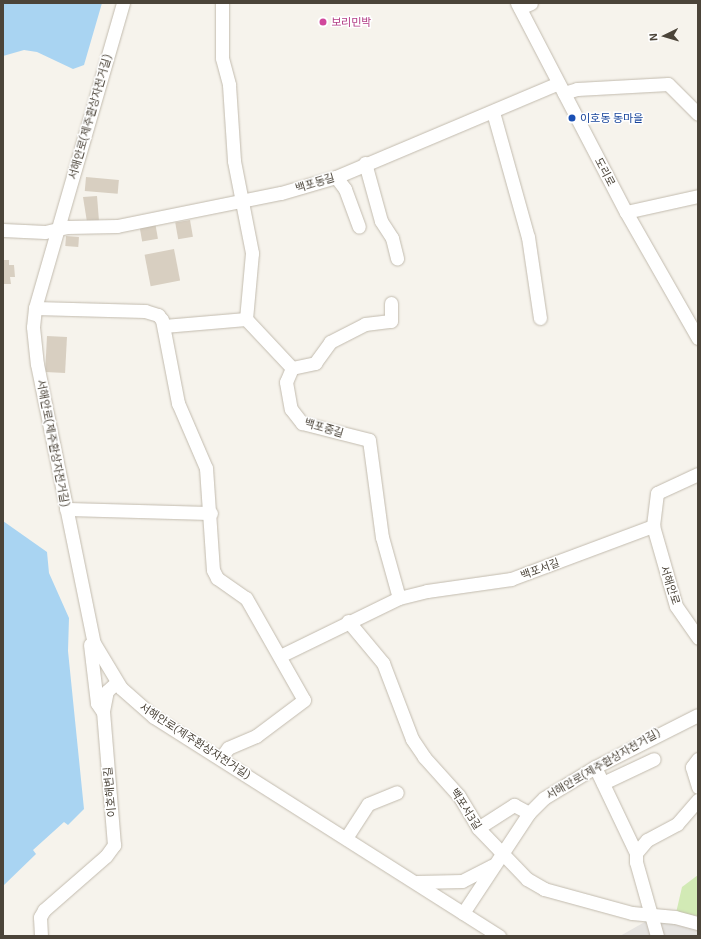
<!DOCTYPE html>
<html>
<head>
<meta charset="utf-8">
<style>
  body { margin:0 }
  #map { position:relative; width:701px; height:939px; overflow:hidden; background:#f6f3ec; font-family:"Exo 2","Noto Sans KR",sans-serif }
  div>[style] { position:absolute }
  .green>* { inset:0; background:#d2eab5 }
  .parking>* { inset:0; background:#e5e3e0 }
  .water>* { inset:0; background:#a9d4f2 }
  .building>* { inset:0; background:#d8cfc1; transform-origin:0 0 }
  .roads { filter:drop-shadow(0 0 1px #c2bbae) drop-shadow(0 0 1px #c2bbae) }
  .minor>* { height:13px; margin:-6.5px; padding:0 6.5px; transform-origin:6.5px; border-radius:6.5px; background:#fff }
  .dots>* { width:11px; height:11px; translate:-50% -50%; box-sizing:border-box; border:2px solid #fff; border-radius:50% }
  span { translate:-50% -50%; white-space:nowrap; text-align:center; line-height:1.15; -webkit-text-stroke:3px #fff; paint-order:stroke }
  .hotel-label { font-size:11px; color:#b23c85 }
  .left { translate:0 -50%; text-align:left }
  .street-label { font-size:11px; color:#4b4439 }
  .transit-label { font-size:11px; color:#164399 }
  .frame { position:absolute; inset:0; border:4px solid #4b4439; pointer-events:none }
  .north { position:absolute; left:645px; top:16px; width:40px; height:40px; -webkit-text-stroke:3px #fff; paint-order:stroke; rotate:265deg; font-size:11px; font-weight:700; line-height:16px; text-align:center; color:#4b4439 }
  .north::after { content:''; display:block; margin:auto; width:14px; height:18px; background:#4b4439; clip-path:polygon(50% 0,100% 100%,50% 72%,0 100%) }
</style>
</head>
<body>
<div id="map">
  <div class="green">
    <i style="clip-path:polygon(698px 875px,698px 916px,676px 913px,682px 887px)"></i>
  </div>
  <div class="parking">
    <i style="clip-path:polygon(650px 919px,698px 920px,698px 936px,620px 936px)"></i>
  </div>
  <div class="water">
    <i style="clip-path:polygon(3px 3px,102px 3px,84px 65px,73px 69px,37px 52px,24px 50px,3px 56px)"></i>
    <i style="clip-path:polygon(3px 521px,47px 552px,49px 573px,69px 618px,68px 651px,84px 809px,68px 825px,64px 822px,33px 850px,36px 854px,3px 886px)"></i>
  </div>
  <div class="building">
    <i style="left:86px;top:177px;width:33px;height:14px;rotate:5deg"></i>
    <i style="clip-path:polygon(97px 196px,99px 221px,87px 222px,83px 197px)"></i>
    <i style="left:190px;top:220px;width:17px;height:15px;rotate:80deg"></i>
    <i style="left:155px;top:222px;width:17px;height:16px;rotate:80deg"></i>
    <i style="left:66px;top:236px;width:13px;height:10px;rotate:4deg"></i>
    <i style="left:174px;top:249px;width:32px;height:30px;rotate:79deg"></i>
    <i style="clip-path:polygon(3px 260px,9px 260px,9px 265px,14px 265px,15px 277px,10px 277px,11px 284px,3px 284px)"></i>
    <i style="left:47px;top:336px;width:20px;height:36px;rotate:3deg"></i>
  </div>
  <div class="roads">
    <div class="minor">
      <i style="left:123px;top:3px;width:317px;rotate:106.1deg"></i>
      <i style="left:35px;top:308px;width:19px;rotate:96deg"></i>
      <i style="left:33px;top:327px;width:37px;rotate:84deg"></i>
      <i style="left:37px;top:364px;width:285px;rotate:78.5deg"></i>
      <i style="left:94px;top:643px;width:52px;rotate:59deg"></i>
      <i style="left:121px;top:688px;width:44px;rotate:41.3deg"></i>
      <i style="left:154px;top:717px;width:409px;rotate:32.4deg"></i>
      <i style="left:222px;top:3px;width:55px;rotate:90deg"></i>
      <i style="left:222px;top:58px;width:28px;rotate:75deg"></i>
      <i style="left:229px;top:85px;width:76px;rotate:86.2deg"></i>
      <i style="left:234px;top:161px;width:94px;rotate:78.9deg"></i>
      <i style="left:252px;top:253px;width:66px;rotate:95.2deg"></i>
      <i style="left:517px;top:3px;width:236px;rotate:62.5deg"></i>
      <i style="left:626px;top:212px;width:145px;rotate:60.3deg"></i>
      <i style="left:520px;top:8px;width:12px;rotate:-24deg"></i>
      <i style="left:564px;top:93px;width:14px;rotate:-17deg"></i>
      <i style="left:577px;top:89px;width:91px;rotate:-3.1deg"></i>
      <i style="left:668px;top:84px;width:42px;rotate:45deg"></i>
      <i style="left:493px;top:112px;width:130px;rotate:74.4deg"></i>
      <i style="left:528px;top:237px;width:82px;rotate:81.6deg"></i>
      <i style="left:365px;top:163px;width:60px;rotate:74.6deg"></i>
      <i style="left:381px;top:221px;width:20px;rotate:57deg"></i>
      <i style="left:392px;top:238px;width:21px;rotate:76deg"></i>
      <i style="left:336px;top:177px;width:15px;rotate:53deg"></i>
      <i style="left:345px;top:189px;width:40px;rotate:69.8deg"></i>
      <i style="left:626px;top:212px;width:74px;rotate:-12.5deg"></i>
      <i style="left:3px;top:230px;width:42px;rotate:2.7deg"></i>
      <i style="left:45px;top:232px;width:23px;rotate:-13deg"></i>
      <i style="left:67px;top:227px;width:50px;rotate:-1.1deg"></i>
      <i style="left:117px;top:226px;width:167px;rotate:-11.4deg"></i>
      <i style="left:281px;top:193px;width:57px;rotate:-16.2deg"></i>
      <i style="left:336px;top:177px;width:241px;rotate:-22.9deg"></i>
      <i style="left:35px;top:308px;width:110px;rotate:1.6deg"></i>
      <i style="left:145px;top:311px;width:14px;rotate:17deg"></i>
      <i style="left:158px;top:315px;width:6px;rotate:51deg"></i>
      <i style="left:162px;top:320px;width:85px;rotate:79.1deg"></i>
      <i style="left:178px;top:403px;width:71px;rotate:66.7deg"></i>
      <i style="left:206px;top:468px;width:102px;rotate:86.1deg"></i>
      <i style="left:213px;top:570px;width:9px;rotate:63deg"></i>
      <i style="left:217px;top:578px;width:35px;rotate:35deg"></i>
      <i style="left:246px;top:598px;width:117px;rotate:60.4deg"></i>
      <i style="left:304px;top:700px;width:60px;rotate:143.1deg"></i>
      <i style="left:256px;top:736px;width:30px;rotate:157deg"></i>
      <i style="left:228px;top:748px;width:12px;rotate:125deg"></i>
      <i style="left:164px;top:326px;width:82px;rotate:-4.9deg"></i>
      <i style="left:246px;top:319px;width:67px;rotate:46.8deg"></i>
      <i style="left:292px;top:368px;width:15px;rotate:113deg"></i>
      <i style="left:286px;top:382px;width:27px;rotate:80deg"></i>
      <i style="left:291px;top:409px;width:18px;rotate:52deg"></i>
      <i style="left:302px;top:423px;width:69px;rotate:14.2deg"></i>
      <i style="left:369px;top:440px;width:98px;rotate:82.4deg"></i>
      <i style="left:382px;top:537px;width:63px;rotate:74.4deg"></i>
      <i style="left:292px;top:368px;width:24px;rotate:-12deg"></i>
      <i style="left:315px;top:363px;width:26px;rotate:-54deg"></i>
      <i style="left:330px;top:342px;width:39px;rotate:-27deg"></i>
      <i style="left:365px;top:324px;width:26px;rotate:-7deg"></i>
      <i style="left:391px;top:321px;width:18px;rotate:-90deg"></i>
      <i style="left:698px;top:474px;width:45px;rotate:155.1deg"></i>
      <i style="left:657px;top:493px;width:33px;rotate:97deg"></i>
      <i style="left:653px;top:526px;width:83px;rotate:74deg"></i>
      <i style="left:676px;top:606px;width:39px;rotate:55deg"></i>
      <i style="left:66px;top:509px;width:145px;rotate:1.6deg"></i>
      <i style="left:348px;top:621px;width:55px;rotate:50.2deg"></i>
      <i style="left:383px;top:663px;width:81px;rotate:69.1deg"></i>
      <i style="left:412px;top:739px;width:22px;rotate:56deg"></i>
      <i style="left:424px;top:757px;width:52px;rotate:48.1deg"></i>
      <i style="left:459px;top:796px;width:37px;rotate:59deg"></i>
      <i style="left:478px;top:828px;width:71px;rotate:46.1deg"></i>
      <i style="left:527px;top:879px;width:20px;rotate:30deg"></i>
      <i style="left:544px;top:889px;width:91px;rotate:15.3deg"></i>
      <i style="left:632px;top:913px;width:43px;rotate:5.3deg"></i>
      <i style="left:675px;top:917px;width:24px;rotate:15deg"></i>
      <i style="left:280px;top:656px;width:132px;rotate:-26deg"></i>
      <i style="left:399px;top:598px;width:29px;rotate:-14deg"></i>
      <i style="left:427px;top:591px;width:85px;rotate:-8.1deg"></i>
      <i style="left:511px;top:579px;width:152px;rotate:-20.5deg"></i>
      <i style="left:103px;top:711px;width:20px;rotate:-79deg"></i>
      <i style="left:107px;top:691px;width:13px;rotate:-42deg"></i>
      <i style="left:698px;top:759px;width:10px;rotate:127deg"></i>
      <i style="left:692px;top:767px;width:21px;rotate:73deg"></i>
      <i style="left:595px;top:767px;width:95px;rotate:64.5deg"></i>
      <i style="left:603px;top:783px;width:56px;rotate:-25.2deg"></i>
      <i style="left:478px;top:828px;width:43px;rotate:-32.6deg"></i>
      <i style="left:514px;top:805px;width:17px;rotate:28deg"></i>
      <i style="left:346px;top:838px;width:40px;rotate:-57.1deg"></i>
      <i style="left:368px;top:804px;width:31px;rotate:-22deg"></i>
      <i style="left:417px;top:882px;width:45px;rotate:-1.3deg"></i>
      <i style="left:462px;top:881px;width:34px;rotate:-27deg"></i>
      <i style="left:463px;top:913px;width:120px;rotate:-56.6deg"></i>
      <i style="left:529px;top:813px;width:21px;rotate:-45deg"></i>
      <i style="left:544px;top:798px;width:60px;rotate:-31.3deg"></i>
      <i style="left:595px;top:767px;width:115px;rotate:-26.8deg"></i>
      <i style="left:41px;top:936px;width:19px;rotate:-93deg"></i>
      <i style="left:40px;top:917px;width:8px;rotate:-60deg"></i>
      <i style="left:44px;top:910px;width:82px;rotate:-41.1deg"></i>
      <i style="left:106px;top:856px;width:14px;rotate:-54deg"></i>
      <i style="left:114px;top:845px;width:133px;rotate:-94.7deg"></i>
      <i style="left:103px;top:712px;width:11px;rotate:-124deg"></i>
      <i style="left:97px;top:703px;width:59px;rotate:-96.8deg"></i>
      <i style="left:657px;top:936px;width:77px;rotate:-105.8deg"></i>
      <i style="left:636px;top:862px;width:9px;rotate:-90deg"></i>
      <i style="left:636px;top:853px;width:17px;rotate:-50deg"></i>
      <i style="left:647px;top:840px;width:34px;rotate:-28deg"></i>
      <i style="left:677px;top:824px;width:32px;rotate:-49deg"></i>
    </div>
  </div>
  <div class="dots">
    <i style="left:323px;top:22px;background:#d1479c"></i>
    <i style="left:572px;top:118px;background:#1a4fb4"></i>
  </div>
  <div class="hotel-label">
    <span class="left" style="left:331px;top:22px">보리민박</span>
  </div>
  <div class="street-label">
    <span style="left:90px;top:117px;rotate:-74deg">서해안로(제주환상자전거길)</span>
    <span style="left:605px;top:172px;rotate:62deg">도리로</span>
    <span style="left:315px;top:183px;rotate:-17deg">백포동길</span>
    <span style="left:324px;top:428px;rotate:16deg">백포중길</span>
    <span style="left:53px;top:443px;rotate:79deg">서해안로(제주환상자전거길)</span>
    <span style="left:540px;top:569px;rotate:-20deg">백포서길</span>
    <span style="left:670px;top:585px;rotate:72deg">서해안로</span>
    <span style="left:195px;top:741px;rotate:33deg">서해안로(제주환상자전거길)</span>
    <span style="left:603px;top:764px;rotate:-30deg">서해안로(제주환상자전거길)</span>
    <span style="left:110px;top:792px;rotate:-95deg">이호해변길</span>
    <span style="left:466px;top:809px;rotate:57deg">백포서3길</span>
  </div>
  <div class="transit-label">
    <span class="left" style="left:580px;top:118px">이호동 동마을</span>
  </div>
  <div class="frame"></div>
  <div class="north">N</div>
</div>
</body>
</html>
